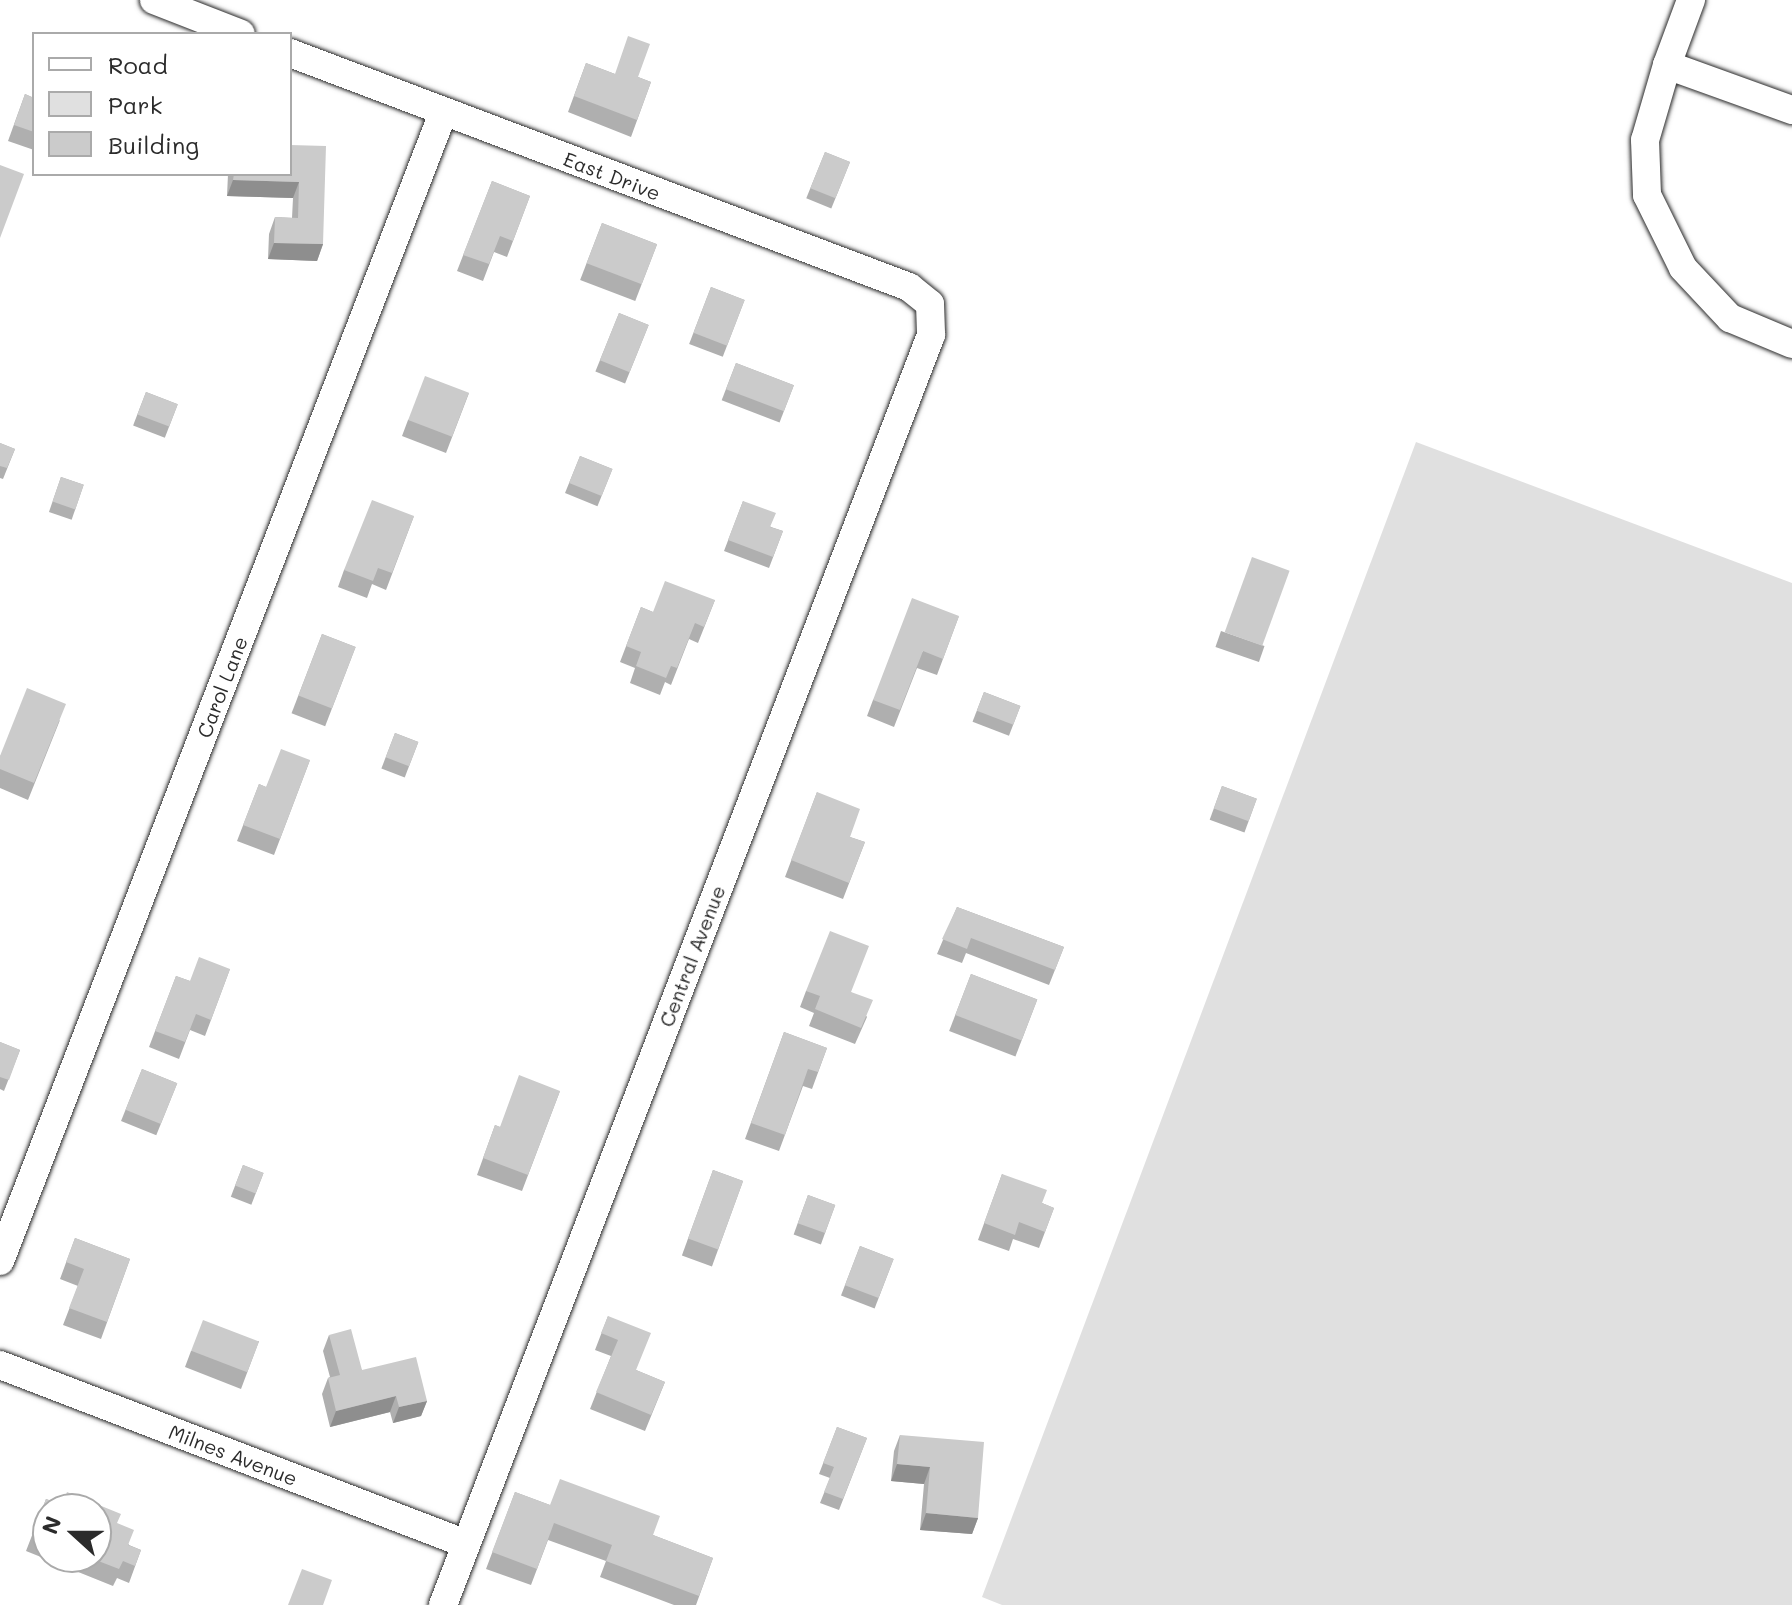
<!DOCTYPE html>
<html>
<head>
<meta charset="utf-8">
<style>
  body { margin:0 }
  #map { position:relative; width:1792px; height:1605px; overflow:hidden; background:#fff; font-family:Mali,sans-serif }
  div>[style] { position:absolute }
  .green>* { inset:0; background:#e0e0e0 }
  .roads { filter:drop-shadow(0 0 2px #2b2b2b) drop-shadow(0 0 2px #2b2b2b) }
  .minor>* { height:28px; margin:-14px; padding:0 14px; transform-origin:14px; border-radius:14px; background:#fff }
  .wall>* { inset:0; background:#afafaf; transform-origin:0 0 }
  .shaded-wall>* { inset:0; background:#8e8e8e }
  .building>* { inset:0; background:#cbcbcb; transform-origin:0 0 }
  span { translate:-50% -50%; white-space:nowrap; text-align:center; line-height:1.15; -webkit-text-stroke:6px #fff; paint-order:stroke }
  .street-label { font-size:20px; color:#2b2b2b }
  .legend { position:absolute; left:32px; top:32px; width:260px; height:144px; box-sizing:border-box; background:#fff; border:2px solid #aaa; margin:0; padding:10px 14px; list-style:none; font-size:24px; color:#2b2b2b }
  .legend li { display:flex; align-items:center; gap:16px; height:40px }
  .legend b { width:40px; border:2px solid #aaa }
  .north { position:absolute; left:32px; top:1493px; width:80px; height:80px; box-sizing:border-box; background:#fff; border:2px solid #aaa; border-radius:50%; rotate:291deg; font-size:22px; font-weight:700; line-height:32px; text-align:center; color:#2b2b2b }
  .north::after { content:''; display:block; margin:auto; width:28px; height:36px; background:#2b2b2b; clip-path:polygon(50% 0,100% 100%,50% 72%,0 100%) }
</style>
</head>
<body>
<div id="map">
  <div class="green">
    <i style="clip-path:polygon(1416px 442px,1792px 583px,1792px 1605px,1002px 1605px,982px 1597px)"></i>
  </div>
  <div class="roads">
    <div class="minor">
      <i style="left:154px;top:0;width:93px;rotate:21.3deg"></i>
      <i style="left:1691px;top:0;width:69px;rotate:110.3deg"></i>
      <i style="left:1667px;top:65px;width:133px;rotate:19.8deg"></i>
      <i style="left:290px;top:53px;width:662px;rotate:20.71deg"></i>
      <i style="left:909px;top:287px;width:27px;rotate:39deg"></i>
      <i style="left:930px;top:304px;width:31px;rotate:88deg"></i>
      <i style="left:931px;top:335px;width:1361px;rotate:111.02deg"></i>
      <i style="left:1667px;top:65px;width:78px;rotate:106.3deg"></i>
      <i style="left:1645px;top:140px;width:55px;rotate:87.9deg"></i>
      <i style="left:1647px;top:195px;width:81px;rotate:63.7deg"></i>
      <i style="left:1683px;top:268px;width:69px;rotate:46.8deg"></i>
      <i style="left:1730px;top:318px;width:67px;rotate:22.8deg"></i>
      <i style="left:0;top:1261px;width:1231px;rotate:-68.9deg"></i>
      <i style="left:0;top:1365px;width:499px;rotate:21deg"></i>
    </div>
  </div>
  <div class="wall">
    <i style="clip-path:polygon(586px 63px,615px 74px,638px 77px,651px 82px,631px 137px,568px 112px)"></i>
    <i style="clip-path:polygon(25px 94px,34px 98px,34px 150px,8px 141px)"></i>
    <i style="clip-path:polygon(290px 145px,323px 244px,317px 261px,268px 259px,269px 234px,275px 217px,292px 218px,293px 198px,227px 196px,228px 174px,290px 174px)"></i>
    <i style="left:825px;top:152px;width:27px;height:50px;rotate:22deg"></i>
    <i style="clip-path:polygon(492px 181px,530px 196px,507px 257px,494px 252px,483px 281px,457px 271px)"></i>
    <i style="left:602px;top:223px;width:59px;height:61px;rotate:21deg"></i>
    <i style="left:711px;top:287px;width:36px;height:61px;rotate:21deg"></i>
    <i style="left:619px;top:313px;width:32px;height:63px;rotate:22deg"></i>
    <i style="left:736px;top:363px;width:62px;height:40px;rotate:21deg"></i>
    <i style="left:146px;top:392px;width:34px;height:36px;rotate:21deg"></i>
    <i style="clip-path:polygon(469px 393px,446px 453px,402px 436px,408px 420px)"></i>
    <i style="clip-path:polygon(0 443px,15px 449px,3px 479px,0 478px)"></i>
    <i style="left:580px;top:456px;width:35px;height:40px;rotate:22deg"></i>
    <i style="left:61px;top:477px;width:24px;height:37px;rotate:19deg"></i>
    <i style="clip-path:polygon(743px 501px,771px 527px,783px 531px,769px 568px,724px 551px)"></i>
    <i style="clip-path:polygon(414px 516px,386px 590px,372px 584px,367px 598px,338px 587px,344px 570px)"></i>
    <i style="clip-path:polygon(715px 600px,698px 643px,689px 639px,671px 685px,665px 682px,660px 695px,630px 683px,635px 668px,620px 662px,641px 607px,653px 612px)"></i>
    <i style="clip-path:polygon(959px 616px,937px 675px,917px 668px,894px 727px,867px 716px,873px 700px)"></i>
    <i style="left:1221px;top:631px;width:46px;height:17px;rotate:19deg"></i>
    <i style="left:322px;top:634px;width:36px;height:85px;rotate:21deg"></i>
    <i style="left:984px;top:692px;width:39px;height:32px;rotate:21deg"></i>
    <i style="clip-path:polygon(60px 720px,28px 800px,0 788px,0 756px)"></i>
    <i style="left:395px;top:733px;width:25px;height:38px;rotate:21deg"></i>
    <i style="clip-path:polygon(310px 760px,274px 855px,237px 841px,259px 784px,266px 787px)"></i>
    <i style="left:1222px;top:786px;width:37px;height:36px;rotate:20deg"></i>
    <i style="clip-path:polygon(817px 792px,850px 837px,865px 842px,843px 899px,785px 877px)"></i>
    <i style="clip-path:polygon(957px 907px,1064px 947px,1049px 985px,966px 953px,962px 963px,937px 954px)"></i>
    <i style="clip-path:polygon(230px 969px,205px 1036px,190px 1030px,179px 1059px,149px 1047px,176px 976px,190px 981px)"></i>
    <i style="left:971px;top:974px;width:71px;height:61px;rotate:21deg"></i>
    <i style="clip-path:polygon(806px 991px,851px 992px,867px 1017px,855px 1044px,809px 1026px,814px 1013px,800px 1007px)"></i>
    <i style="clip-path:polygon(784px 1032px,827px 1048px,812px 1089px,803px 1086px,779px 1151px,745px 1139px)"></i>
    <i style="clip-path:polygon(0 1042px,20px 1050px,4px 1091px,0 1089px)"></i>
    <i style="left:142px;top:1069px;width:38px;height:56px;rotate:22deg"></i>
    <i style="clip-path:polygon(560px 1091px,522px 1191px,477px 1175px,495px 1125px,500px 1127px)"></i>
    <i style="left:243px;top:1165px;width:22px;height:34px;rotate:21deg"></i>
    <i style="left:713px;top:1170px;width:32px;height:91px;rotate:20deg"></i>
    <i style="clip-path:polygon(1002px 1174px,1042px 1203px,1054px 1208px,1039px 1248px,1013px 1239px,1009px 1251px,978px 1240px)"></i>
    <i style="left:808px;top:1195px;width:29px;height:42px;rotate:20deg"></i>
    <i style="clip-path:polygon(75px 1238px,130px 1259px,101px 1339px,63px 1325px,78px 1286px,60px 1279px)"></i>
    <i style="left:860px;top:1246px;width:36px;height:53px;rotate:21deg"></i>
    <i style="clip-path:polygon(608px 1316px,636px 1370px,665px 1382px,645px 1431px,590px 1409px,611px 1356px,595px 1350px)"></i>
    <i style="clip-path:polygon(329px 1335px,362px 1370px,427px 1401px,421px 1416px,393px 1423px,390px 1412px,330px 1427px,322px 1394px,328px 1378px,330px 1377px,323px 1351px)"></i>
    <i style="clip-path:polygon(259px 1341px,241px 1389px,185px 1367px,191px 1351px)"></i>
    <i style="clip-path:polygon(837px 1427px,867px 1438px,839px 1510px,820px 1503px,830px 1478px,819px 1474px)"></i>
    <i style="clip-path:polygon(900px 1435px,978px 1518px,972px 1534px,920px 1530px,924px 1484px,891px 1481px,894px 1451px)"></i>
    <i style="clip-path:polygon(515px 1492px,550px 1505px,653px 1535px,713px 1558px,696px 1605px,674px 1605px,600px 1577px,606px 1561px,548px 1540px,531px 1585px,486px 1569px)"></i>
    <i style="clip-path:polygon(evenodd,46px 1499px,117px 1524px,129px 1545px,141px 1550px,129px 1583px,117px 1578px,113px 1586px,26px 1551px,46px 1499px,48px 1509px,96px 1557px,48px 1557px,48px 1509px)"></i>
  </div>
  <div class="shaded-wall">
    <i style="clip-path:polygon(233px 180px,299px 182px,293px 198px,227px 196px)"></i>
    <i style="clip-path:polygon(274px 243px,323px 244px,317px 261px,268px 259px)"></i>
    <i style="clip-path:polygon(396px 1396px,390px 1412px,330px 1427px,336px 1411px)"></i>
    <i style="clip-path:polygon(427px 1401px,421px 1416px,393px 1423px,399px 1407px)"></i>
    <i style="clip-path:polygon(897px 1464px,930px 1467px,924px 1484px,891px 1481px)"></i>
    <i style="clip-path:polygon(926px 1513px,978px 1518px,972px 1534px,920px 1530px)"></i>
  </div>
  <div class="building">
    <i style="clip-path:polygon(628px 36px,650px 44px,638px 77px,651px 82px,637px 120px,574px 96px,586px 63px,615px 74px)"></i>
    <i style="clip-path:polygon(25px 94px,34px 98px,34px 132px,14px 125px)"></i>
    <i style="clip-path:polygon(290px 145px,326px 146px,323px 244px,274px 243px,275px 217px,298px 218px,299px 182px,233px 180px,234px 174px,290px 174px)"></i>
    <i style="left:825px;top:152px;width:27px;height:39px;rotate:22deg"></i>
    <i style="clip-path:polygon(0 165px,24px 174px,0 238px)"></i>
    <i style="clip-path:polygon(492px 181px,530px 196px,513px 241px,500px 236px,489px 264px,463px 255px)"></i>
    <i style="left:602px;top:223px;width:59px;height:43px;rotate:21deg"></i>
    <i style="left:711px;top:287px;width:36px;height:49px;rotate:21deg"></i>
    <i style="left:619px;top:313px;width:32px;height:51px;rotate:22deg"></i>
    <i style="left:736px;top:363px;width:62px;height:28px;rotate:21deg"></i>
    <i style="left:425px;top:376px;width:47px;height:47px;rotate:21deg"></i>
    <i style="left:146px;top:392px;width:34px;height:24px;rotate:21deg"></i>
    <i style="clip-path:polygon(0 443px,15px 449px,7px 468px,0 466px)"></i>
    <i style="left:580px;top:456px;width:35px;height:29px;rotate:22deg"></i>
    <i style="left:61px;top:477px;width:24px;height:26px;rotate:19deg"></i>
    <i style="clip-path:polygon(372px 500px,414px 516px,392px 573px,378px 568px,373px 581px,344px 570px)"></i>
    <i style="clip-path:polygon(743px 501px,776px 513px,770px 527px,783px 531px,773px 557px,728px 540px)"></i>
    <i style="left:1252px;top:557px;width:40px;height:80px;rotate:20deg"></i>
    <i style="clip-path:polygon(665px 581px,715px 600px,704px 627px,695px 623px,677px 668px,671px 666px,666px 678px,636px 666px,641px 652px,626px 646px,641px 607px,653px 612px)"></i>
    <i style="clip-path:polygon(912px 598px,959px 616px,943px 659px,923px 651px,900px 710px,873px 700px)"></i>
    <i style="left:322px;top:634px;width:36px;height:66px;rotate:21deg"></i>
    <i style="clip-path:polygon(27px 688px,66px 704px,34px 783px,0 769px,0 756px)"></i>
    <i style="left:984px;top:692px;width:39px;height:20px;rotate:21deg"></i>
    <i style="left:395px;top:733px;width:25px;height:26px;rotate:21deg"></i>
    <i style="clip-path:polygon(281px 749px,310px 760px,280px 839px,243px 825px,259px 784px,266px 787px)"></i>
    <i style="left:1222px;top:786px;width:37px;height:24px;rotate:20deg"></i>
    <i style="clip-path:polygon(817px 792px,860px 809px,850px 837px,865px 842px,849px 883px,791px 860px)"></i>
    <i style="clip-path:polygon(957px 907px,1064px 947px,1055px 970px,971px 938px,967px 949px,942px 939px)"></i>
    <i style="clip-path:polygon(830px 931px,869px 946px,851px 992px,873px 1000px,861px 1028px,815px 1009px,820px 996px,806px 991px)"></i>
    <i style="clip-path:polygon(199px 957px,230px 969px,211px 1020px,196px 1014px,185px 1042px,155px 1031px,176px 976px,190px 981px)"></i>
    <i style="left:971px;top:974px;width:71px;height:44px;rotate:21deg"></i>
    <i style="clip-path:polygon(784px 1032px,827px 1048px,818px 1072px,808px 1069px,785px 1135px,751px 1123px)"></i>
    <i style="clip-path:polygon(0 1042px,20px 1050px,9px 1080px,0 1077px)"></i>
    <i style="left:142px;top:1069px;width:38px;height:44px;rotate:22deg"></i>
    <i style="clip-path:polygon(519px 1075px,560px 1091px,528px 1175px,483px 1158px,495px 1125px,500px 1127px)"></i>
    <i style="left:243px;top:1165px;width:22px;height:22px;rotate:21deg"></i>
    <i style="left:713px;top:1170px;width:32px;height:73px;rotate:20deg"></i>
    <i style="clip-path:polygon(1002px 1174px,1047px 1190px,1042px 1203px,1054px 1208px,1045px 1232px,1019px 1222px,1015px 1235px,984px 1223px)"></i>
    <i style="left:808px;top:1195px;width:29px;height:30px;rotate:20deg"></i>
    <i style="clip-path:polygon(75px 1238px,130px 1259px,107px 1322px,69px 1308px,84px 1269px,66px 1262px)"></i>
    <i style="left:860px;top:1246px;width:36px;height:42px;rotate:21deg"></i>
    <i style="clip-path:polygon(608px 1316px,651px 1333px,636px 1370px,665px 1382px,651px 1415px,596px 1392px,618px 1340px,601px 1333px)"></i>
    <i style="left:203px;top:1320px;width:60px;height:33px;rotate:21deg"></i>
    <i style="clip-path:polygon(351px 1329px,362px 1370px,416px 1357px,427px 1401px,399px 1407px,396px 1396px,336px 1411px,328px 1378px,340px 1375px,329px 1335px)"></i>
    <i style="clip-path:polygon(837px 1427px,867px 1438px,843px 1499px,824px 1492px,834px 1467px,823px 1463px)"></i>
    <i style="clip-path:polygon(900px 1435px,984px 1442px,978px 1518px,926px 1513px,930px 1467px,897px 1464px)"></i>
    <i style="clip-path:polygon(560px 1479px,660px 1516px,653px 1535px,713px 1558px,699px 1596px,606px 1561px,612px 1545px,554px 1523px,537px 1569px,492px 1552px,515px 1492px,550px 1505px)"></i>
    <i style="clip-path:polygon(67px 1492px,121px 1514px,117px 1523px,134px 1530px,128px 1545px,141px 1550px,135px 1566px,123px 1561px,119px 1569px,88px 1557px,96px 1557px,96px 1509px,48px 1509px,48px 1541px,32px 1535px,46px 1499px,62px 1505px)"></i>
    <i style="clip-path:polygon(302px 1569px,332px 1580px,323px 1605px,288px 1605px)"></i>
  </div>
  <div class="street-label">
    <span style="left:612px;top:176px;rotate:21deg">East Drive</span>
    <span style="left:222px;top:687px;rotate:-69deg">Carol Lane</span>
    <span style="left:692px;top:956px;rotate:-69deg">Central Avenue</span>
    <span style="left:233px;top:1455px;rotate:21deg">Milnes Avenue</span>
  </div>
  <ul class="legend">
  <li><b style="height:10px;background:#fff"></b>Road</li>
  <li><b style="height:22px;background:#e0e0e0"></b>Park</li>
  <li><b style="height:22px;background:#cbcbcb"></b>Building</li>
  </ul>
  <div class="north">N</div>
</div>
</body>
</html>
